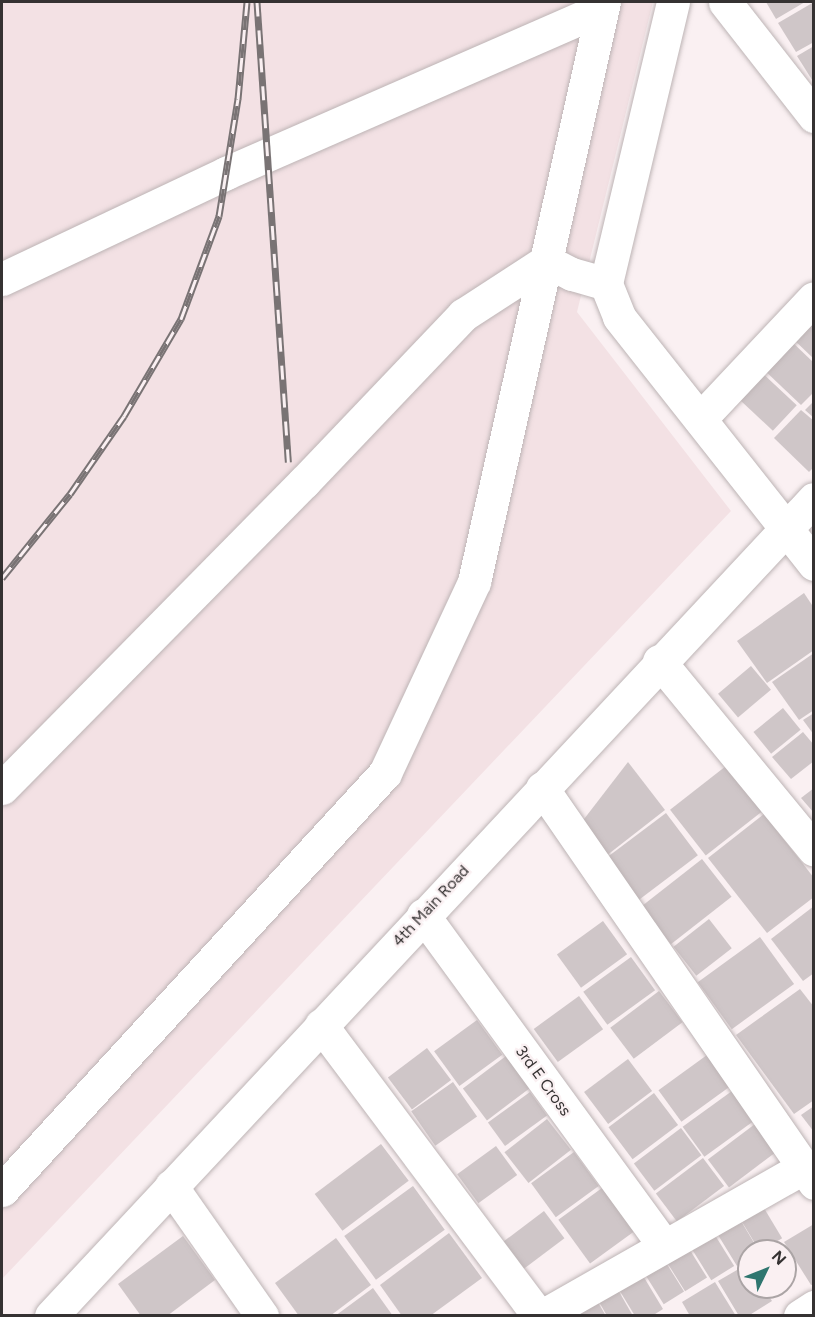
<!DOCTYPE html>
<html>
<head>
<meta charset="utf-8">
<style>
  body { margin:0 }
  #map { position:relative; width:815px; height:1317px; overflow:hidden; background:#faf0f2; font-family:Figtree,sans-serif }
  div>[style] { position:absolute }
  .built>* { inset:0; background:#f3e1e4 }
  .building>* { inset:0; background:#cfc6c8; transform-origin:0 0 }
  .roads { filter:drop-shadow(0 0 2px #bdb4b5) drop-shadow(0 0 2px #bdb4b5) }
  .minor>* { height:33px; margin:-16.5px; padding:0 16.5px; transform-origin:16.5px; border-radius:16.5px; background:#fff }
  .rail>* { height:7px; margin-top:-3.5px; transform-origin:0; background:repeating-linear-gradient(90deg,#faf0f2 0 14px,#797374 0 28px); box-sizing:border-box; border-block:2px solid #797374 }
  span { translate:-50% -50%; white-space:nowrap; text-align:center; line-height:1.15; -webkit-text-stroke:4.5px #faf0f2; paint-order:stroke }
  .street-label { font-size:16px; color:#353232 }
  .frame { position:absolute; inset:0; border:3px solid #353232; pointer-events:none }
  .north { position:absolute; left:737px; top:1239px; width:60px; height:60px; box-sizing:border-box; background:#faf0f2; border:2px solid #aba4a5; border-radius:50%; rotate:47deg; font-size:16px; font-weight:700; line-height:24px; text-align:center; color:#353232 }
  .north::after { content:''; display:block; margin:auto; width:21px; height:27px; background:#2f766f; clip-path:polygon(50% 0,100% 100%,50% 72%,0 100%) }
</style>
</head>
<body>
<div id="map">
  <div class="built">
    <i style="clip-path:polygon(2px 2px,653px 2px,577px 312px,731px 511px,2px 1279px)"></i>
  </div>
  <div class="building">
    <i style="clip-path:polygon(766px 2px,805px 2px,776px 19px)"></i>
    <i style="clip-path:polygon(814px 2px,814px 42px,796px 52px,778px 23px)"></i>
    <i style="clip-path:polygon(814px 46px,814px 83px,797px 56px)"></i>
    <i style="clip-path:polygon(814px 313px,814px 359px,791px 337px)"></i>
    <i style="clip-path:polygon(789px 339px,814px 363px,814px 392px,801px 405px,762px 368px)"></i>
    <i style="left:758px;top:369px;width:53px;height:35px;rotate:43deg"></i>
    <i style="clip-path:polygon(814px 401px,814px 418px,805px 410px)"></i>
    <i style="clip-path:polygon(801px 410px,814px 421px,814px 467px,809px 472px,774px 438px)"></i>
    <i style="clip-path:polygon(804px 593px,814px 608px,814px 650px,767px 683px,737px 641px)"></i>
    <i style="clip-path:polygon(814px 653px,814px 710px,799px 720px,772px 682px)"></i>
    <i style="left:751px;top:666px;width:31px;height:43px;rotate:50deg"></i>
    <i style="left:783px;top:708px;width:28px;height:38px;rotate:51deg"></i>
    <i style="clip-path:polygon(814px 713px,814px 735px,803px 720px)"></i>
    <i style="clip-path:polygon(803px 732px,814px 745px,814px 761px,791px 779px,772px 757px)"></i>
    <i style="clip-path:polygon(628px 762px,665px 810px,606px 856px,581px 823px)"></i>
    <i style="left:726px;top:766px;width:58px;height:71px;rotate:52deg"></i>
    <i style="clip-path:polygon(814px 788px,814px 813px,801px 798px)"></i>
    <i style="left:666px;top:813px;width:53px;height:77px;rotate:53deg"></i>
    <i style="clip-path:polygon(764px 814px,814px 878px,814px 897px,767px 933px,708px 858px)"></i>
    <i style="left:702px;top:859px;width:48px;height:77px;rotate:52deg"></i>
    <i style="clip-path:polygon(814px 906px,814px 973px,803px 981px,771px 939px)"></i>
    <i style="left:709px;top:919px;width:37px;height:45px;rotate:52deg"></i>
    <i style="left:603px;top:921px;width:41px;height:57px;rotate:54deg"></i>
    <i style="left:760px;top:937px;width:58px;height:77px;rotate:54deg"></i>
    <i style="left:631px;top:957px;width:41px;height:59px;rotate:54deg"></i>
    <i style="clip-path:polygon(800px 989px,814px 1007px,814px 1100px,794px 1114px,736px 1035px)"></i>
    <i style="left:659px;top:991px;width:39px;height:61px;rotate:53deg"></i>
    <i style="left:579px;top:996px;width:41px;height:56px;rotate:54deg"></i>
    <i style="left:477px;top:1020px;width:43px;height:53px;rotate:54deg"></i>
    <i style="left:427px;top:1048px;width:40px;height:49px;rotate:53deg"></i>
    <i style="left:707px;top:1055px;width:39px;height:60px;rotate:54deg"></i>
    <i style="left:506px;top:1056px;width:40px;height:54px;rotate:53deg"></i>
    <i style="left:628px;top:1059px;width:40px;height:55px;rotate:53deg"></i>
    <i style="left:453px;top:1082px;width:42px;height:51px;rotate:55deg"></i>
    <i style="left:732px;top:1091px;width:37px;height:61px;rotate:54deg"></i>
    <i style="left:530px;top:1092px;width:29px;height:52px;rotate:54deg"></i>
    <i style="left:654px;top:1093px;width:40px;height:57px;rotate:53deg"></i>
    <i style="clip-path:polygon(814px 1106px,814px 1132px,801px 1115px)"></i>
    <i style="left:547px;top:1119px;width:39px;height:54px;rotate:52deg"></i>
    <i style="left:755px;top:1124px;width:35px;height:59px;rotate:53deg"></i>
    <i style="left:681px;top:1128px;width:34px;height:59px;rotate:53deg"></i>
    <i style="left:381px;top:1144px;width:46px;height:83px;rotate:53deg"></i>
    <i style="left:496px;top:1146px;width:36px;height:48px;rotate:54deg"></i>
    <i style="left:574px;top:1152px;width:42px;height:53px;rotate:54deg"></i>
    <i style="left:703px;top:1158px;width:35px;height:59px;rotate:53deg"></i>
    <i style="left:413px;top:1186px;width:54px;height:85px;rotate:54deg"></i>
    <i style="left:602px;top:1188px;width:54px;height:54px;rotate:54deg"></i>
    <i style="left:761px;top:1203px;width:41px;height:26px;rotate:59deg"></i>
    <i style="left:544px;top:1211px;width:34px;height:52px;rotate:53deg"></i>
    <i style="clip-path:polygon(738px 1216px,759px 1251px,749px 1251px,749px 1258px,737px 1266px,715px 1230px)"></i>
    <i style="clip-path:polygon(814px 1224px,814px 1284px,811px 1285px,784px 1242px)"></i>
    <i style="left:713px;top:1232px;width:40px;height:27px;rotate:58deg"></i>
    <i style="clip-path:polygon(449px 1233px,482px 1278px,430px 1316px,402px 1316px,380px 1285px)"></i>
    <i style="clip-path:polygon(183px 1236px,215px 1280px,167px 1316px,141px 1316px,118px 1284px)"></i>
    <i style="clip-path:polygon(336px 1238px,371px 1285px,330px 1316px,299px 1316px,275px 1283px)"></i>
    <i style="left:688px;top:1247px;width:36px;height:26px;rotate:58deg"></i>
    <i style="left:665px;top:1261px;width:36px;height:24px;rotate:58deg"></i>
    <i style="clip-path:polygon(749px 1263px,749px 1287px,763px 1287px,772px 1301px,748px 1316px,739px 1316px,718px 1281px)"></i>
    <i style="clip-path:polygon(642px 1274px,663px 1309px,652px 1316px,635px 1316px,618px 1288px)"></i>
    <i style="clip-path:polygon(715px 1282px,736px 1316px,690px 1316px,682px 1302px)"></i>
    <i style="clip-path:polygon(373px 1288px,393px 1316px,335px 1316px)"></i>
    <i style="clip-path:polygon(617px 1288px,633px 1316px,607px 1316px,598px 1300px)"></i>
    <i style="clip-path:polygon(596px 1299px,606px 1316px,568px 1316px)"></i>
  </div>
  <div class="roads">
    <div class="minor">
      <i style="left:673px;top:2px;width:290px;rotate:103.4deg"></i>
      <i style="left:606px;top:284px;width:35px;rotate:68deg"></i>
      <i style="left:619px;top:317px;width:315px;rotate:51.7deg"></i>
      <i style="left:725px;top:2px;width:145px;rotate:52deg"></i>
      <i style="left:546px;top:261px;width:29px;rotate:27deg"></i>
      <i style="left:572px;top:274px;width:35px;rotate:16deg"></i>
      <i style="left:2px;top:279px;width:248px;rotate:-25.3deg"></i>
      <i style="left:226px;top:173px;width:410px;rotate:-23.6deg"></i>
      <i style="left:700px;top:419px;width:166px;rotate:-46.7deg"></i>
      <i style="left:659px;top:661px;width:244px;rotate:50.6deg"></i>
      <i style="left:2px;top:788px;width:430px;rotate:-45.4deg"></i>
      <i style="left:304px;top:482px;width:231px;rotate:-46.4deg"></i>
      <i style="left:463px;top:315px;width:99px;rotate:-33deg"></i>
      <i style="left:542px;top:788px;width:480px;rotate:55.4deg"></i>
      <i style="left:423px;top:915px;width:409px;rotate:53.9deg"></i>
      <i style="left:321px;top:1025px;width:364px;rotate:53.2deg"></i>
      <i style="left:171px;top:1186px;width:159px;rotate:55deg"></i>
      <i style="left:2px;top:1190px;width:566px;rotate:-47.43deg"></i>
      <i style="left:385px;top:773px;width:211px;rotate:-65deg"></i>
      <i style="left:474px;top:582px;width:594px;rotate:-77.37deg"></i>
      <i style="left:51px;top:1316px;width:1118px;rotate:-46.96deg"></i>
      <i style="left:542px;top:1316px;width:300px;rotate:-29.6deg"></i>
      <i style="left:800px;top:1316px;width:17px;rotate:-33deg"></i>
    </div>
  </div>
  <div class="rail">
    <i style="left:257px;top:2px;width:461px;rotate:86.1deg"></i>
    <i style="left:2px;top:578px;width:108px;rotate:-51deg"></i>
    <i style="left:70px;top:494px;width:95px;rotate:-55.3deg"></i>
    <i style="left:124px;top:416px;width:113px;rotate:-59.6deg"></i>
    <i style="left:181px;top:319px;width:110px;rotate:-69.7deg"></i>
    <i style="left:219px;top:216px;width:119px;rotate:-80.8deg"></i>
    <i style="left:238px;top:99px;width:97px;rotate:-84.7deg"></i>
  </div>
  <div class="street-label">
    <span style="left:431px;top:906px;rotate:-47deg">4th Main Road</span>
    <span style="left:543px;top:1081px;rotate:54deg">3rd E Cross</span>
  </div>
  <div class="frame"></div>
  <div class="north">N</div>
</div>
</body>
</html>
